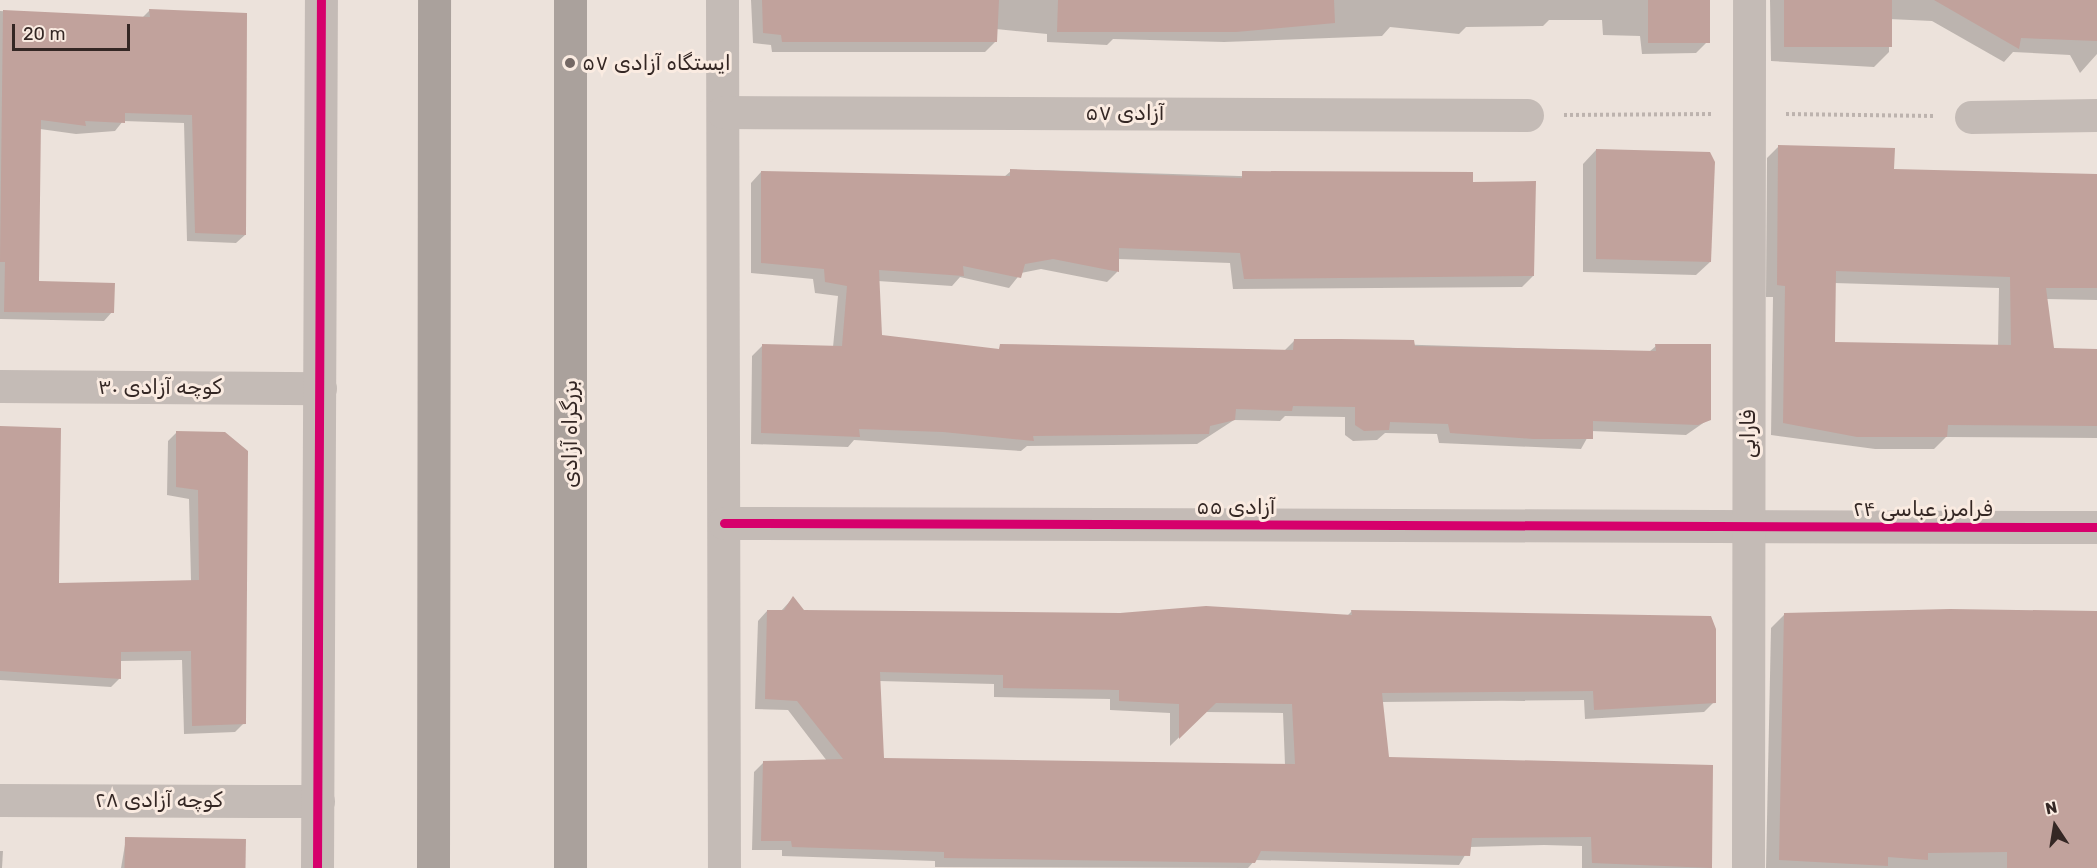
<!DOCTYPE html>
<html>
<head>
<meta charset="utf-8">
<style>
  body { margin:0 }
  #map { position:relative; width:2097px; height:868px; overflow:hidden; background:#ece2db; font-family:Rubik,"Noto Sans Arabic",sans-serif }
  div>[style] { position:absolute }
  .shadow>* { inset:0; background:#0003 }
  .building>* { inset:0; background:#c1a29c; transform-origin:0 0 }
  .path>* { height:4px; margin-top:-2px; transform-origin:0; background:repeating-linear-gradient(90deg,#bdb3ae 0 3px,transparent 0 6px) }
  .street>* { height:33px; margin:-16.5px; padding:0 16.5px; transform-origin:16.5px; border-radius:16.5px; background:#c4bbb6 }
  .highway>* { height:33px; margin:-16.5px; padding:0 16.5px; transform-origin:16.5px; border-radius:16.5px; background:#aaa19c }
  .cycleway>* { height:9px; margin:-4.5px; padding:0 4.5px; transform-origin:4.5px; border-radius:4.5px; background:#d6006c }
  .dots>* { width:16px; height:16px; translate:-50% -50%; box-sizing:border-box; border:3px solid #faebe1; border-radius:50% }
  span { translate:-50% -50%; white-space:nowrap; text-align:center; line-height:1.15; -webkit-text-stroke:6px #faebe1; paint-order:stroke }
  .poi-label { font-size:21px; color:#342724 }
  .left { translate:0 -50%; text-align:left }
  .street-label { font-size:21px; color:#342724 }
  .north { position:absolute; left:2025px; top:796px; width:60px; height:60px; -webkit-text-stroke:4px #faebe1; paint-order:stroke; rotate:348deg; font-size:16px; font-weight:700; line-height:24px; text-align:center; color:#342724 }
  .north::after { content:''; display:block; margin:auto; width:21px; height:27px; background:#342724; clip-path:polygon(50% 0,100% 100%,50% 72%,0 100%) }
  .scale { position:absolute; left:12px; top:24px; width:118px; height:27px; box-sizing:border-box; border:3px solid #342724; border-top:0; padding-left:8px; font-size:18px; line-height:21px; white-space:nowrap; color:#342724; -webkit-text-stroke:4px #faebe1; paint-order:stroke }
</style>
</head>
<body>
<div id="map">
  <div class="shadow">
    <i style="clip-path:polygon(751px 0,1708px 0,1707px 42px,1696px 53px,1642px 54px,1640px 36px,1603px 35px,1602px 20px,1549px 20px,1543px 26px,1466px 27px,1459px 34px,1390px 27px,1382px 36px,1224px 42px,1113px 39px,1107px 45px,1047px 42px,1047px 34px,996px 29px,996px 41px,985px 52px,772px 52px,771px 45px,753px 43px)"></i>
    <i style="clip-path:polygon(1770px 0,2097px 0,2097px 54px,2080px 73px,2070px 55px,2013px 52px,2004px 62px,1932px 21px,1889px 19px,1889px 52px,1874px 67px,1771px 61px)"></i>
    <i style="clip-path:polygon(150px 10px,245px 235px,236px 243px,187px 241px,184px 123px,123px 121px,115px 131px,76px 134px,40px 129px,38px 283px,112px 312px,104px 321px,0 319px,0 11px,142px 18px)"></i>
    <i style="clip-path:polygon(evenodd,1779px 146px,1892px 170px,2097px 177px,2097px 300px,2046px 299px,2053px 349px,2097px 350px,2097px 438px,1946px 437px,1934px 449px,1875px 449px,1771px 435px,1773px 297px,1766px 297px,1767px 158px,1779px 146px,1834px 283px,1999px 288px,1998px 347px,1833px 343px,1834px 283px)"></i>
    <i style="clip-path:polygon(1596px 150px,1710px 262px,1696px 275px,1583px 272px,1583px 164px)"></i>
    <i style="clip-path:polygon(1041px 170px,1472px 183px,1533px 276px,1522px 287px,1233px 289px,1230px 263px,1118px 259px,1117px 272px,1107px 282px,1041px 269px,1021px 273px,1009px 288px,960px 277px,952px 286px,878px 281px,880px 337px,997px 350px,1284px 351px,1294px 341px,1649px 352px,1656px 346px,1709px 419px,1686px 435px,1591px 431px,1581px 449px,1439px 443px,1437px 434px,1385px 433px,1377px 440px,1353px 441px,1345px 435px,1345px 417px,1285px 416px,1280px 421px,1234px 420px,1197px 444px,1027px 446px,1021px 451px,854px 440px,848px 447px,751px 444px,752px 356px,763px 345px,833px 347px,838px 296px,815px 293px,813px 279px,751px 273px,751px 183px,761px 172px,1004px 177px,1011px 171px)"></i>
    <i style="clip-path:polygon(0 428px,57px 584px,191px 581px,189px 499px,167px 495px,168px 441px,177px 432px,225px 433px,244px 723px,235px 732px,184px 734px,182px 660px,120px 661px,120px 678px,111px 687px,0 680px)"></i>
    <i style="clip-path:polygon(evenodd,792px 599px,804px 612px,1346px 617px,1352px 611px,1714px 702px,1704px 712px,1585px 719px,1584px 700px,1382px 702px,1387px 758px,1711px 767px,1711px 868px,1582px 868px,1582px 846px,1544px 845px,1470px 847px,1459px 865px,1255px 860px,1248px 868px,935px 867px,935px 861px,782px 856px,782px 850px,752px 850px,754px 772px,764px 762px,827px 761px,788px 710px,755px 709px,758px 621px,767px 611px,781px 611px,792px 599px,879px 681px,994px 684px,994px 697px,1110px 699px,1110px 710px,1170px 713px,1170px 746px,1205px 712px,1283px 713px,1285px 765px,882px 759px,879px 681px)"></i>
    <i style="clip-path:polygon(2097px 612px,2097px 868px,1766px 868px,1771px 628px,1784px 615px)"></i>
    <i style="clip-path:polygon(126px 839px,245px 868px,121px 868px)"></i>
    <i style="clip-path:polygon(0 851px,3px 851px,2px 868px,0 868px)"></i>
  </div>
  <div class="building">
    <i style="clip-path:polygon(762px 0,999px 0,997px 42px,782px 42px,781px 35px,763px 33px)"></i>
    <i style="clip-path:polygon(1058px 0,1334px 0,1335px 23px,1236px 32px,1057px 32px)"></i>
    <i style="left:1648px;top:0;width:62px;height:43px"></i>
    <i style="left:1784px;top:0;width:108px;height:47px"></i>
    <i style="clip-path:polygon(1934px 0,2097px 0,2097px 41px,2021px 38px,2019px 49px)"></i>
    <i style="clip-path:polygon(149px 9px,247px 13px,246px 235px,195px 233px,192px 115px,125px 113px,125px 123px,85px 121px,86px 126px,41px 120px,39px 281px,115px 283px,114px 313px,4px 312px,5px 262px,0 262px,3px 10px,150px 17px)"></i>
    <i style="clip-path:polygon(evenodd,1778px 145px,1895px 148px,1894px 169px,2097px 174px,2097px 288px,2046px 288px,2054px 348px,2097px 349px,2097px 426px,1948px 425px,1947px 437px,1857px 437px,1783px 423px,1785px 286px,1777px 285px,1778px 145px,1836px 271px,2010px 277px,2011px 345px,1835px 342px,1836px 271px)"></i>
    <i style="clip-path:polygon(1596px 149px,1710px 152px,1715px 162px,1711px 262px,1596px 259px)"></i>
    <i style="clip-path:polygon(1010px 169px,1242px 178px,1242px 171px,1473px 172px,1473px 182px,1536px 181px,1534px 276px,1244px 279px,1240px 253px,1119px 248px,1119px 272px,1053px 259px,1025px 264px,1021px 278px,963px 266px,964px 276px,879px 270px,882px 335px,999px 349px,1000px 344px,1293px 350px,1294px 339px,1340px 339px,1414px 340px,1415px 346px,1656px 351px,1655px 344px,1711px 344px,1711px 420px,1698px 425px,1593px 421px,1593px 439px,1533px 439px,1450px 433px,1448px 424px,1390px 422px,1389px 430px,1364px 431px,1355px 425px,1355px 407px,1293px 406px,1292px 411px,1236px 409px,1235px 420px,1210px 426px,1209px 434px,1033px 436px,1034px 441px,943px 432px,859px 429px,860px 437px,761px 433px,762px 344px,842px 346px,847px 286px,825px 282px,824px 269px,761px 263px,761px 171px,1010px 176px)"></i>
    <i style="clip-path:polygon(0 426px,61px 428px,59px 583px,199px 580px,198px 490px,176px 487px,176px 431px,225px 432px,248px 451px,246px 724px,192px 726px,191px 651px,121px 652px,121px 679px,0 671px)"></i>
    <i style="clip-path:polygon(evenodd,793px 596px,804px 610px,1120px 613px,1206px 606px,1352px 615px,1351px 610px,1711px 616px,1716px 629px,1716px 703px,1594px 710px,1593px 691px,1382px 693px,1389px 757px,1713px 765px,1712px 868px,1592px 863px,1591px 837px,1472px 838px,1470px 856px,1261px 851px,1255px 863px,944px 858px,944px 852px,792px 847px,791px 841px,761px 841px,763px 761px,843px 759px,797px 701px,765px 699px,767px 610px,784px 610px,793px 596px,880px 672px,1003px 675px,1003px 688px,1119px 690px,1119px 701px,1179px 704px,1179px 739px,1216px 703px,1292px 704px,1295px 764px,884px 758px,880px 672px)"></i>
    <i style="clip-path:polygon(1950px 609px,2097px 611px,2097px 868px,2007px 868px,2007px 852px,1928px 853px,1928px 860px,1888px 857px,1888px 866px,1779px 860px,1784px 613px)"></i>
    <i style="left:125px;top:837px;width:121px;height:31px;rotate:1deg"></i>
  </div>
  <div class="path">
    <i style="left:1786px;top:114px;width:148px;rotate:0.8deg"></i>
    <i style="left:1564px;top:115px;width:148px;rotate:-0.4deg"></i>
  </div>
  <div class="street">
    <i style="left:722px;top:0;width:868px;rotate:89.87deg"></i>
    <i style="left:723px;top:112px;width:804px;rotate:0.21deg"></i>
    <i style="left:1971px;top:117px;width:126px;rotate:-0.9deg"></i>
    <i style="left:0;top:386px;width:320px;rotate:0.4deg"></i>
    <i style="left:724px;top:523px;width:1373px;rotate:0.17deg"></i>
    <i style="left:0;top:800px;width:318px;rotate:0.2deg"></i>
    <i style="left:317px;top:868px;width:868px;rotate:-89.74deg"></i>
    <i style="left:1748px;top:868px;width:868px;rotate:-89.93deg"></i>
  </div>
  <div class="highway">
    <i style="left:433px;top:868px;width:868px;rotate:-89.93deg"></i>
    <i style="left:570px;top:868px;width:868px;rotate:-90deg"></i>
  </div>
  <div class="cycleway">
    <i style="left:724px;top:523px;width:1373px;rotate:0.17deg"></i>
    <i style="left:317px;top:868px;width:868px;rotate:-89.74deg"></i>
  </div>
  <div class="dots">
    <i style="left:570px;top:63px;background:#746864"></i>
  </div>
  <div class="poi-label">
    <span class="left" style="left:582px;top:63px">ایستگاه آزادی ۵۷</span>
  </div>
  <div class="street-label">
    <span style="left:1125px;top:113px">آزادی ۵۷</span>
    <span style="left:160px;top:387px">کوچه آزادی ۳۰</span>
    <span style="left:570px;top:434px;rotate:-90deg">بزرگراه آزادی</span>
    <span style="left:1748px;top:434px;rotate:-90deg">فارابی</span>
    <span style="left:1236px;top:507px">آزادی ۵۵</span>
    <span style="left:1923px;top:509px">فرامرز عباسی ۲۴</span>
    <span style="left:159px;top:800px">کوچه آزادی ۲۸</span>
  </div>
  <div class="north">N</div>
  <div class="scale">20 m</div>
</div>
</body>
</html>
